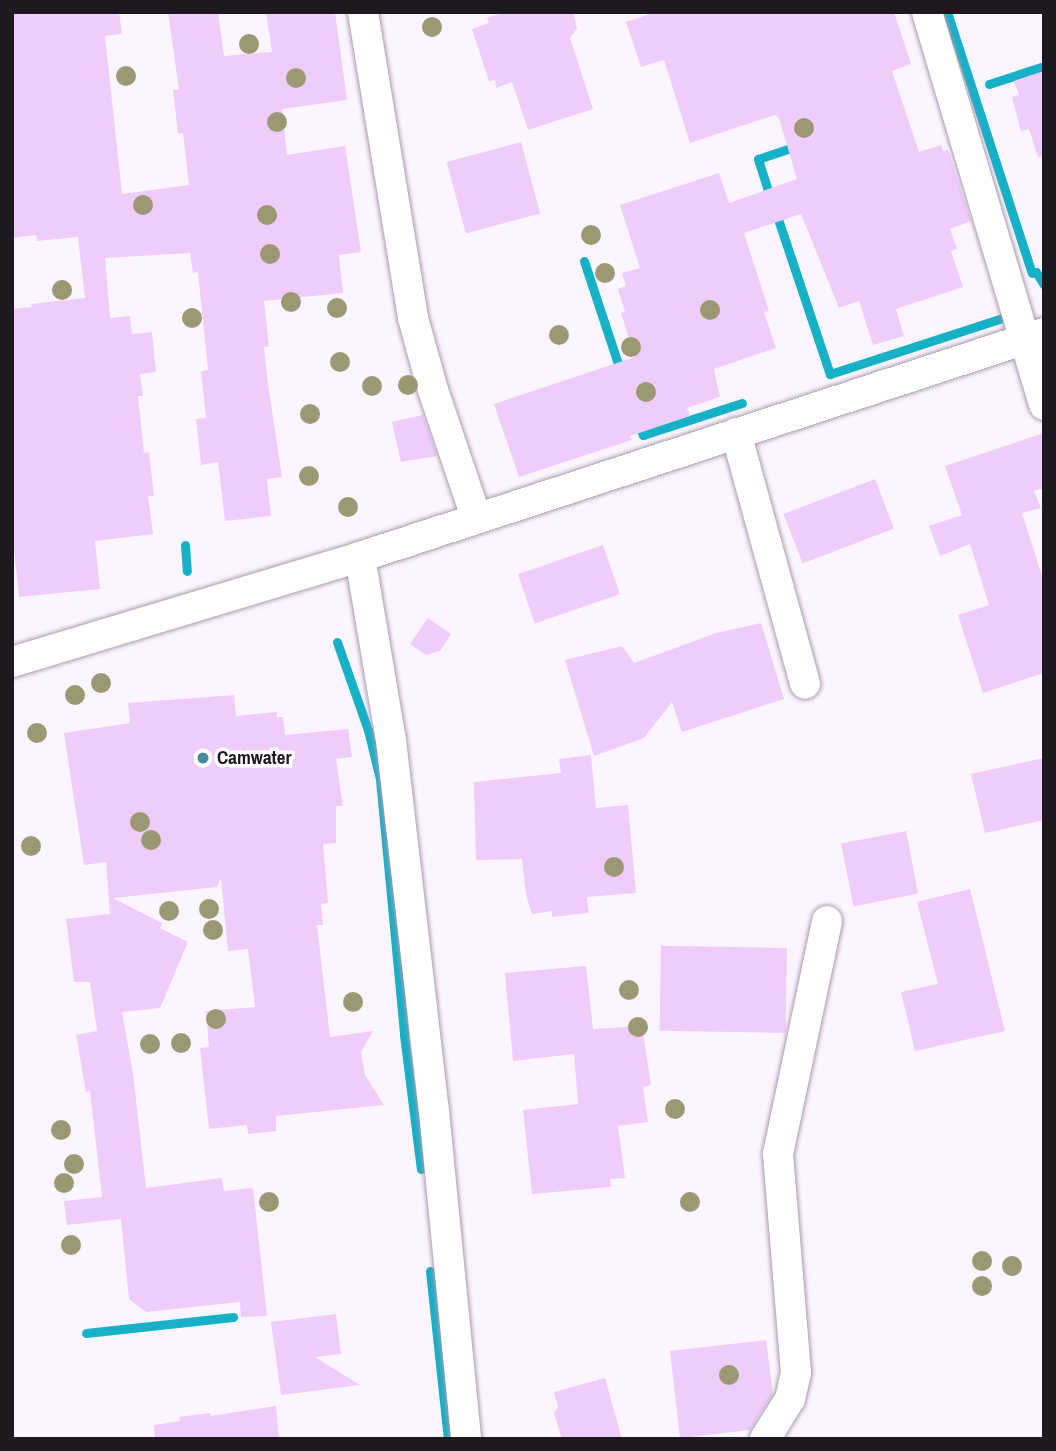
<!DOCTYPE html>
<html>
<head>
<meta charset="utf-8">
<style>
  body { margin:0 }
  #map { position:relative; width:1056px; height:1451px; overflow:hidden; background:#fcf5ff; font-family:"Archivo Narrow",sans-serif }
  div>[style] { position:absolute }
  .stream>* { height:9px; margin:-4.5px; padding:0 4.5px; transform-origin:4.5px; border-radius:4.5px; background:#16b0c7 }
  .building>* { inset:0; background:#eecdfb; transform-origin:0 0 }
  .roads { filter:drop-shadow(0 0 2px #a99aaf) drop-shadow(0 0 2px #a99aaf) }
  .minor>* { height:30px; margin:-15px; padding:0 15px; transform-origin:15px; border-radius:15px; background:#fff }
  .trees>* { width:20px; height:20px; margin:-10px; border-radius:50%; background:#9b9873 }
  .dots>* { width:19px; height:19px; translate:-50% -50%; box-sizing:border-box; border:4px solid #fff; border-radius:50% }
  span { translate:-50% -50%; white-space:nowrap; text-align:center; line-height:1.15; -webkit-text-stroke:7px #fff; paint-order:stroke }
  .poi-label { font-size:19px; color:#1e1820; font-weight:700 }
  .left { translate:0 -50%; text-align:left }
  .frame { position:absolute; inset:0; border:14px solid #1e1820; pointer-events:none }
</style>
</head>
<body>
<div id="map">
  <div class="stream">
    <i style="left:947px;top:12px;width:274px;rotate:72deg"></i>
    <i style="left:1032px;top:273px;width:4px;rotate:-14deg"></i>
    <i style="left:1036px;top:272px;width:15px;rotate:58deg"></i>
    <i style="left:989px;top:84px;width:58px;rotate:-18.1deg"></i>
    <i style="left:771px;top:200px;width:43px;rotate:-107.6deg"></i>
    <i style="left:758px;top:159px;width:41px;rotate:-18.4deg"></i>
    <i style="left:776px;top:213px;width:170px;rotate:71.5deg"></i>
    <i style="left:830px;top:374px;width:187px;rotate:-18deg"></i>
    <i style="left:584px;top:261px;width:118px;rotate:71.7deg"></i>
    <i style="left:638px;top:422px;width:14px;rotate:69deg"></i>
    <i style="left:643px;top:435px;width:104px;rotate:-17.9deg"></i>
    <i style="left:185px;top:545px;width:26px;rotate:86deg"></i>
    <i style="left:337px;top:642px;width:93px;rotate:70.6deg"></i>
    <i style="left:368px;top:730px;width:50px;rotate:76.2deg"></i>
    <i style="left:380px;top:779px;width:257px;rotate:84.6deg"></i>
    <i style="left:404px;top:1035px;width:135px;rotate:82.8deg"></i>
    <i style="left:430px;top:1271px;width:169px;rotate:83.9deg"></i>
    <i style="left:86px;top:1333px;width:148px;rotate:-6.2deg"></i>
  </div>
  <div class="building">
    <i style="clip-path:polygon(12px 12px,119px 12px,122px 34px,105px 36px,122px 194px,189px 185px,183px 133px,178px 134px,173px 90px,179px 90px,168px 12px,218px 12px,224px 56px,272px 52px,266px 12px,335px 12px,347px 100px,282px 109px,287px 155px,345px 146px,361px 252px,339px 255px,343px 293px,264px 301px,269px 346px,264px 347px,268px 384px,282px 477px,267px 479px,271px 516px,225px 521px,218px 462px,201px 465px,196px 419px,206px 418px,201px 371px,208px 370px,198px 272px,193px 273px,190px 253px,105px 258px,110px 318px,130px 316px,132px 334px,152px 332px,156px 372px,140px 374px,143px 396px,138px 396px,144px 453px,149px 452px,154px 496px,148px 496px,153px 534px,95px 541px,100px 589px,19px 597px,12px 529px,12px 309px,32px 307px,31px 304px,85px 298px,78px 237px,37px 241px,36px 235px,12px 238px)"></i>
    <i style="clip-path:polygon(505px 12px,573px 12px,577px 28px,570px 38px,593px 109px,528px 130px,512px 82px,496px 88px,495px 80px,489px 81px,472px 29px,489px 23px,487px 18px)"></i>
    <i style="clip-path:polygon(656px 12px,894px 12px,911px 64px,892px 71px,919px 152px,941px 145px,943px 151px,948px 150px,971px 221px,950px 229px,957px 249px,951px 251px,963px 287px,896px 309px,904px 336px,873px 345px,859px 301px,839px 308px,801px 214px,744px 233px,769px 311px,764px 312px,776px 348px,714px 369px,720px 397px,687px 408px,690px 416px,630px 436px,632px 440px,519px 477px,494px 404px,635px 357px,621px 313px,625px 312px,618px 289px,626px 286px,622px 273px,640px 268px,620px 205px,719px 173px,729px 203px,797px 179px,779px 118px,775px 115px,690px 143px,664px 60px,641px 67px,626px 22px)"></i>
    <i style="clip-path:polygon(1044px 71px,1044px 156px,1038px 157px,1029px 129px,1021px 131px,1012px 97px,1019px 95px,1014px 81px)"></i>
    <i style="left:521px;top:142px;width:74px;height:77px;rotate:75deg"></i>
    <i style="clip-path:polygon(423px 415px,437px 456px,401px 462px,392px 422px)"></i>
    <i style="clip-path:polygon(1044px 433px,1044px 488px,1034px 491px,1041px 508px,1022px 513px,1044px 582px,1044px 673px,983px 693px,958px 615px,989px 605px,970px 544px,940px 556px,929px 526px,962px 515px,945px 466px)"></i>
    <i style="left:875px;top:479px;width:53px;height:98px;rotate:69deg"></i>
    <i style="left:603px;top:545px;width:52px;height:90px;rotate:71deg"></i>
    <i style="clip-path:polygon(428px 618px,451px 634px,440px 651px,426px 655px,410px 644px)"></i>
    <i style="clip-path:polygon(761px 623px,784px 699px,682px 732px,672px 702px,644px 738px,594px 756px,565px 660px,622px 646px,634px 663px,716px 633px)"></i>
    <i style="clip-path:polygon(234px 695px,236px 716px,277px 712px,277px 717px,283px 717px,285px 735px,348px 729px,352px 757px,336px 759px,343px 806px,336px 806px,336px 843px,323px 844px,328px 903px,321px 904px,323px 925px,317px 925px,330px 1037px,373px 1031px,361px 1052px,365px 1075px,384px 1105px,276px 1116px,276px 1131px,248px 1134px,247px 1125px,209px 1129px,200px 1048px,209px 1047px,206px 1011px,255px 1007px,248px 949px,228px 951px,221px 878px,217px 887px,113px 898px,162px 923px,160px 928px,188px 942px,160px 1008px,122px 1012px,133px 1074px,146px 1188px,222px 1178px,224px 1191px,253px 1188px,267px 1316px,241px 1317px,240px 1302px,146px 1312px,129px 1299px,121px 1219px,67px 1225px,64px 1201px,102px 1197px,90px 1091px,86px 1092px,76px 1035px,97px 1031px,90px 982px,74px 982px,66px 919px,110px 914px,106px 862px,84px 865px,64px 733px,130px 723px,128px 703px)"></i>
    <i style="clip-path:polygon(591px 755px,596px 808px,628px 805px,636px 893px,587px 897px,589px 913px,552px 917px,552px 911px,532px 914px,526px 895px,522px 859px,476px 860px,474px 782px,561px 773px,559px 759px)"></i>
    <i style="clip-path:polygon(1044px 758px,1044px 820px,985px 833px,971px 774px)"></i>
    <i style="left:906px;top:831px;width:64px;height:66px;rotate:79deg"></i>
    <i style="clip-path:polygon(970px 889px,1005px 1031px,915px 1051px,901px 992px,938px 984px,917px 902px)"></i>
    <i style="left:787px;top:948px;width:85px;height:126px;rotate:91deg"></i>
    <i style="clip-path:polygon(586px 966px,593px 1029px,642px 1026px,651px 1085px,643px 1087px,648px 1122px,618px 1126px,625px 1178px,610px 1179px,611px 1187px,532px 1194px,523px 1110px,578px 1104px,574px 1054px,513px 1061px,505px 973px)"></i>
    <i style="clip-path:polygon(336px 1314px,341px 1354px,315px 1357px,360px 1385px,281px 1395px,271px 1322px)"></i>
    <i style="clip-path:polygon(766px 1340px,773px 1394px,750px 1430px,680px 1438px,670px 1351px)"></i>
    <i style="clip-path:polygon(605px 1378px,622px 1439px,562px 1439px,554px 1413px,558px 1407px,554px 1392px)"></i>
    <i style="clip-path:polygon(276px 1406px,279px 1439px,155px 1439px,154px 1425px,180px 1421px,179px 1417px,210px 1413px,211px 1416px)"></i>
  </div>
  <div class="roads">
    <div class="minor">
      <i style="left:363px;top:12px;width:310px;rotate:80.7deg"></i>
      <i style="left:413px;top:318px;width:75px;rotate:74.5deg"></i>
      <i style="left:433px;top:390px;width:134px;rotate:71.3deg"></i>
      <i style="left:927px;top:12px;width:410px;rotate:73.4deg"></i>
      <i style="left:736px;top:433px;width:260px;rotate:74.6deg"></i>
      <i style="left:360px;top:557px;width:186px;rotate:80.4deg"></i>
      <i style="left:391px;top:740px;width:373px;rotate:83.4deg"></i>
      <i style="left:434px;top:1111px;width:330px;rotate:84.4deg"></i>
      <i style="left:12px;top:662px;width:363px;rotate:-16.8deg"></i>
      <i style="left:360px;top:557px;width:720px;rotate:-18.13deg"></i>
      <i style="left:765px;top:1439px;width:47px;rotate:-58deg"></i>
      <i style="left:790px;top:1399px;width:27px;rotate:-77deg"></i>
      <i style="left:796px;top:1373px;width:220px;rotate:-94.7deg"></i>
      <i style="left:778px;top:1154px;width:238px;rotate:-78.1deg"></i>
    </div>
  </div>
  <div class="trees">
    <i style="left:432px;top:27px"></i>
    <i style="left:249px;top:44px"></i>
    <i style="left:126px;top:76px"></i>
    <i style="left:296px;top:78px"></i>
    <i style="left:277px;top:122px"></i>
    <i style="left:804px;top:128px"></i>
    <i style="left:143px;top:205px"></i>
    <i style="left:267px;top:215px"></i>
    <i style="left:591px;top:235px"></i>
    <i style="left:270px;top:254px"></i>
    <i style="left:605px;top:273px"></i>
    <i style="left:62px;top:290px"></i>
    <i style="left:291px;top:302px"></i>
    <i style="left:337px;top:308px"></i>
    <i style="left:710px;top:310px"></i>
    <i style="left:192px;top:318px"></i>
    <i style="left:559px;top:335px"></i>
    <i style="left:631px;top:347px"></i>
    <i style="left:340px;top:362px"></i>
    <i style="left:408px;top:385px"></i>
    <i style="left:372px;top:386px"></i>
    <i style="left:646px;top:392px"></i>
    <i style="left:310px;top:414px"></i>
    <i style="left:309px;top:476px"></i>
    <i style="left:348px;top:507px"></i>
    <i style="left:101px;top:683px"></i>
    <i style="left:75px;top:695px"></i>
    <i style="left:37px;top:733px"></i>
    <i style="left:140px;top:822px"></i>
    <i style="left:151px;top:840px"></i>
    <i style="left:31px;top:846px"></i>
    <i style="left:614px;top:867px"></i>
    <i style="left:209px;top:909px"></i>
    <i style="left:169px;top:911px"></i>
    <i style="left:213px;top:930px"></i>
    <i style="left:629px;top:990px"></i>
    <i style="left:353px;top:1002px"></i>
    <i style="left:216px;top:1019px"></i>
    <i style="left:638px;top:1027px"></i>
    <i style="left:181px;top:1043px"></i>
    <i style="left:150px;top:1044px"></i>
    <i style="left:675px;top:1109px"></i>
    <i style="left:61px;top:1130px"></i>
    <i style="left:74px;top:1164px"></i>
    <i style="left:64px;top:1183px"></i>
    <i style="left:269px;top:1202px"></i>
    <i style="left:690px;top:1202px"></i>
    <i style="left:71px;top:1245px"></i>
    <i style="left:982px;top:1261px"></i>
    <i style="left:1012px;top:1266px"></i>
    <i style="left:982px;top:1286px"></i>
    <i style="left:729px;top:1375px"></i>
  </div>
  <div class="dots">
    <i style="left:203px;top:758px;background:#488b9b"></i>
  </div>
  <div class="poi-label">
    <span class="left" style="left:217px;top:758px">Camwater</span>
  </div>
  <div class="frame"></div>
</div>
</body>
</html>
